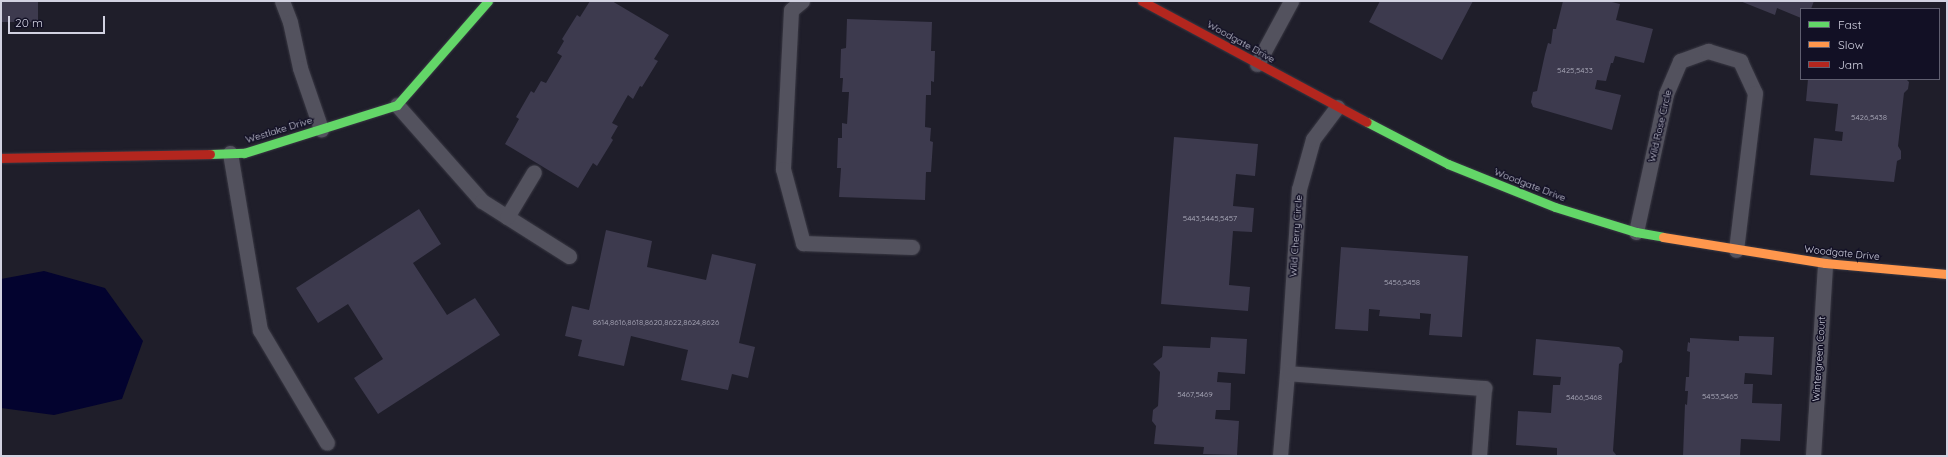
<!DOCTYPE html>
<html>
<head>
<meta charset="utf-8">
<style>
  body { margin:0 }
  #map { position:relative; width:1948px; height:457px; overflow:hidden; background:#1f1e2a; font-family:Quicksand,sans-serif }
  div>[style] { position:absolute }
  .water>* { inset:0; background:#03032f }
  .building>* { inset:0; background:#3d3a4e; transform-origin:0 0 }
  .roads { filter:drop-shadow(0 0 1px #393843) drop-shadow(0 0 1px #393843) }
  .lane>* { height:15px; margin:-7.5px; padding:0 7.5px; transform-origin:7.5px; border-radius:7.5px; background:#53525e }
  .fast>* { height:9px; margin:-4.5px; padding:0 4.5px; transform-origin:4.5px; border-radius:4.5px; background:#63d668 }
  .slow>* { height:9px; margin:-4.5px; padding:0 4.5px; transform-origin:4.5px; border-radius:4.5px; background:#ff974d }
  .jam>* { height:9px; margin:-4.5px; padding:0 4.5px; transform-origin:4.5px; border-radius:4.5px; background:#b3261e }
  span { translate:-50% -50%; white-space:nowrap; text-align:center; line-height:1.15; -webkit-text-stroke:3px #121025; paint-order:stroke }
  .number-label { font-size:8px; color:#adacbc }
  .number-label span { -webkit-text-stroke-width:0 }
  .street-label { font-size:10px; color:#d2d2e1 }
  .frame { position:absolute; inset:0; border:2px solid #d2d2e1; pointer-events:none }
  .legend { position:absolute; left:1800px; top:8px; width:140px; height:72px; box-sizing:border-box; background:#121025; border:1px solid #5f5e70; margin:0; padding:5px 7px; list-style:none; font-size:12px; color:#d2d2e1 }
  .legend li { display:flex; align-items:center; gap:8px; height:20px }
  .legend b { width:20px; border:1px solid #5f5e70 }
  .scale { position:absolute; left:8px; top:16px; width:97px; height:18px; box-sizing:border-box; border:2px solid #d2d2e1; border-top:0; padding-left:5px; font-size:12px; line-height:14px; white-space:nowrap; color:#d2d2e1; -webkit-text-stroke:3px #121025; paint-order:stroke }
</style>
</head>
<body>
<div id="map">
  <div class="water">
    <i style="clip-path:polygon(44px 271px,105px 288px,143px 341px,122px 399px,54px 415px,1px 408px,1px 279px)"></i>
  </div>
  <div class="building">
    <i style="left:1px;top:1px;width:37px;height:21px"></i>
    <i style="clip-path:polygon(590px 1px,612px 1px,669px 35px,654px 59px,658px 61px,642px 87px,640px 86px,633px 99px,628px 95px,612px 123px,618px 126px,611px 138px,613px 140px,597px 166px,593px 163px,578px 188px,505px 144px,519px 119px,516px 117px,531px 91px,534px 93px,541px 81px,546px 83px,562px 56px,557px 53px,564px 41px,562px 39px,577px 15px,580px 17px)"></i>
    <i style="clip-path:polygon(1380px 1px,1404px 2px,1473px 1px,1442px 60px,1369px 22px)"></i>
    <i style="clip-path:polygon(1563px 1px,1608px 1px,1620px 4px,1616px 20px,1653px 29px,1644px 63px,1615px 56px,1613px 63px,1611px 63px,1606px 81px,1597px 80px,1595px 89px,1621px 95px,1612px 130px,1533px 107px,1531px 102px,1533px 92px,1537px 91px,1545px 54px,1548px 43px,1551px 44px,1553px 29px,1556px 29px)"></i>
    <i style="clip-path:polygon(1740px 1px,1814px 1px,1811px 9px,1801px 9px,1801px 18px,1777px 8px,1775px 15px)"></i>
    <i style="clip-path:polygon(847px 19px,932px 22px,931px 51px,935px 51px,934px 82px,931px 81px,931px 95px,926px 95px,925px 127px,931px 128px,930px 141px,933px 142px,931px 172px,926px 172px,925px 200px,839px 197px,841px 168px,837px 168px,838px 138px,842px 138px,842px 123px,847px 124px,849px 92px,842px 92px,843px 78px,840px 78px,841px 49px,846px 48px)"></i>
    <i style="clip-path:polygon(1808px 79px,1906px 79px,1909px 82px,1908px 89px,1904px 93px,1898px 146px,1901px 151px,1901px 159px,1897px 161px,1894px 182px,1810px 175px,1814px 138px,1842px 141px,1843px 132px,1835px 131px,1838px 104px,1806px 101px)"></i>
    <i style="clip-path:polygon(1174px 137px,1258px 144px,1255px 176px,1236px 174px,1233px 206px,1254px 208px,1252px 232px,1233px 231px,1229px 285px,1250px 287px,1248px 311px,1161px 304px)"></i>
    <i style="clip-path:polygon(419px 209px,441px 244px,413px 263px,447px 315px,475px 298px,500px 335px,378px 414px,354px 378px,383px 359px,348px 304px,318px 323px,296px 288px)"></i>
    <i style="clip-path:polygon(606px 230px,652px 241px,647px 267px,706px 280px,712px 254px,756px 264px,739px 343px,755px 347px,748px 378px,732px 374px,728px 390px,681px 380px,688px 350px,631px 336px,624px 366px,578px 356px,582px 340px,565px 336px,572px 306px,589px 310px)"></i>
    <i style="clip-path:polygon(1341px 247px,1468px 256px,1462px 337px,1429px 335px,1431px 314px,1420px 313px,1420px 319px,1379px 316px,1380px 310px,1369px 309px,1368px 331px,1335px 329px)"></i>
    <i style="clip-path:polygon(1739px 336px,1774px 337px,1772px 375px,1745px 373px,1744px 384px,1753px 384px,1752px 403px,1782px 404px,1780px 441px,1741px 439px,1740px 456px,1683px 456px,1685px 404px,1687px 405px,1688px 391px,1685px 391px,1686px 377px,1689px 377px,1690px 352px,1687px 351px,1688px 342px,1690px 343px,1690px 338px,1739px 341px)"></i>
    <i style="clip-path:polygon(1211px 337px,1247px 339px,1245px 374px,1218px 372px,1217px 382px,1231px 383px,1230px 410px,1216px 410px,1215px 419px,1239px 421px,1237px 455px,1203px 454px,1204px 447px,1154px 444px,1156px 426px,1152px 421px,1153px 410px,1158px 406px,1160px 372px,1153px 364px,1162px 357px,1163px 346px,1210px 348px)"></i>
    <i style="clip-path:polygon(1536px 339px,1619px 347px,1623px 351px,1622px 362px,1619px 364px,1613px 451px,1617px 456px,1557px 456px,1557px 448px,1516px 445px,1518px 411px,1551px 413px,1553px 385px,1560px 385px,1561px 377px,1533px 375px)"></i>
  </div>
  <div class="roads">
    <div class="lane">
      <i style="left:282px;top:1px;width:22px;rotate:69deg"></i>
      <i style="left:290px;top:22px;width:47px;rotate:77.7deg"></i>
      <i style="left:300px;top:68px;width:65px;rotate:71deg"></i>
      <i style="left:802px;top:1px;width:14px;rotate:141deg"></i>
      <i style="left:791px;top:10px;width:159px;rotate:92.9deg"></i>
      <i style="left:783px;top:169px;width:77px;rotate:74.9deg"></i>
      <i style="left:803px;top:243px;width:109px;rotate:2.1deg"></i>
      <i style="left:1257px;top:64px;width:72px;rotate:-61.6deg"></i>
      <i style="left:397px;top:105px;width:128px;rotate:48.5deg"></i>
      <i style="left:482px;top:201px;width:103px;rotate:32.3deg"></i>
      <i style="left:230px;top:153px;width:180px;rotate:80.4deg"></i>
      <i style="left:260px;top:330px;width:131px;rotate:59.3deg"></i>
      <i style="left:507px;top:217px;width:52px;rotate:-59deg"></i>
      <i style="left:1636px;top:232px;width:141px;rotate:-77.7deg"></i>
      <i style="left:1666px;top:94px;width:36px;rotate:-67deg"></i>
      <i style="left:1680px;top:61px;width:30px;rotate:-20deg"></i>
      <i style="left:1708px;top:51px;width:34px;rotate:17deg"></i>
      <i style="left:1740px;top:61px;width:35px;rotate:65deg"></i>
      <i style="left:1755px;top:93px;width:158px;rotate:96.9deg"></i>
      <i style="left:1287px;top:373px;width:184px;rotate:-86.3deg"></i>
      <i style="left:1299px;top:189px;width:52px;rotate:-74.4deg"></i>
      <i style="left:1313px;top:139px;width:40px;rotate:-53deg"></i>
      <i style="left:1280px;top:456px;width:83px;rotate:-85.2deg"></i>
      <i style="left:1287px;top:373px;width:198px;rotate:4.4deg"></i>
      <i style="left:1484px;top:388px;width:68px;rotate:94.2deg"></i>
      <i style="left:1813px;top:456px;width:193px;rotate:-86.4deg"></i>
    </div>
    <div class="fast">
      <i style="left:1367px;top:122px;width:91px;rotate:27.4deg"></i>
      <i style="left:1448px;top:164px;width:115px;rotate:21.9deg"></i>
      <i style="left:1555px;top:207px;width:85px;rotate:17.2deg"></i>
      <i style="left:1636px;top:232px;width:27px;rotate:10deg"></i>
      <i style="left:210px;top:154px;width:34px;rotate:-2deg"></i>
      <i style="left:244px;top:153px;width:160px;rotate:-17.4deg"></i>
      <i style="left:397px;top:105px;width:138px;rotate:-48.8deg"></i>
    </div>
    <div class="slow">
      <i style="left:1663px;top:237px;width:164px;rotate:9.1deg"></i>
      <i style="left:1825px;top:263px;width:122px;rotate:5.2deg"></i>
    </div>
    <div class="jam">
      <i style="left:1142px;top:1px;width:255px;rotate:28.3deg"></i>
      <i style="left:1px;top:158px;width:209px;rotate:-1.1deg"></i>
    </div>
  </div>
  <div class="number-label">
    <span style="left:1575px;top:71px">5425,5433</span>
    <span style="left:1869px;top:118px">5426,5438</span>
    <span style="left:1210px;top:219px">5443,5445,5457</span>
    <span style="left:1402px;top:283px">5456,5458</span>
    <span style="left:656px;top:323px">8614,8616,8618,8620,8622,8624,8626</span>
    <span style="left:1195px;top:395px">5467,5469</span>
    <span style="left:1720px;top:397px">5453,5465</span>
    <span style="left:1584px;top:398px">5466,5468</span>
  </div>
  <div class="street-label">
    <span style="left:1241px;top:42px;rotate:29deg">Woodgate Drive</span>
    <span style="left:1660px;top:126px;rotate:-77deg">Wild Rose Circle</span>
    <span style="left:279px;top:130px;rotate:-17deg">Westlake Drive</span>
    <span style="left:1530px;top:185px;rotate:21deg">Woodgate Drive</span>
    <span style="left:1296px;top:236px;rotate:-86deg">Wild Cherry Circle</span>
    <span style="left:1842px;top:253px;rotate:6deg">Woodgate Drive</span>
    <span style="left:1819px;top:359px;rotate:-86deg">Wintergreen Court</span>
  </div>
  <div class="frame"></div>
  <ul class="legend">
  <li><b style="height:5px;background:#63d668"></b>Fast</li>
  <li><b style="height:5px;background:#ff974d"></b>Slow</li>
  <li><b style="height:5px;background:#b3261e"></b>Jam</li>
  </ul>
  <div class="scale">20 m</div>
</div>
</body>
</html>
